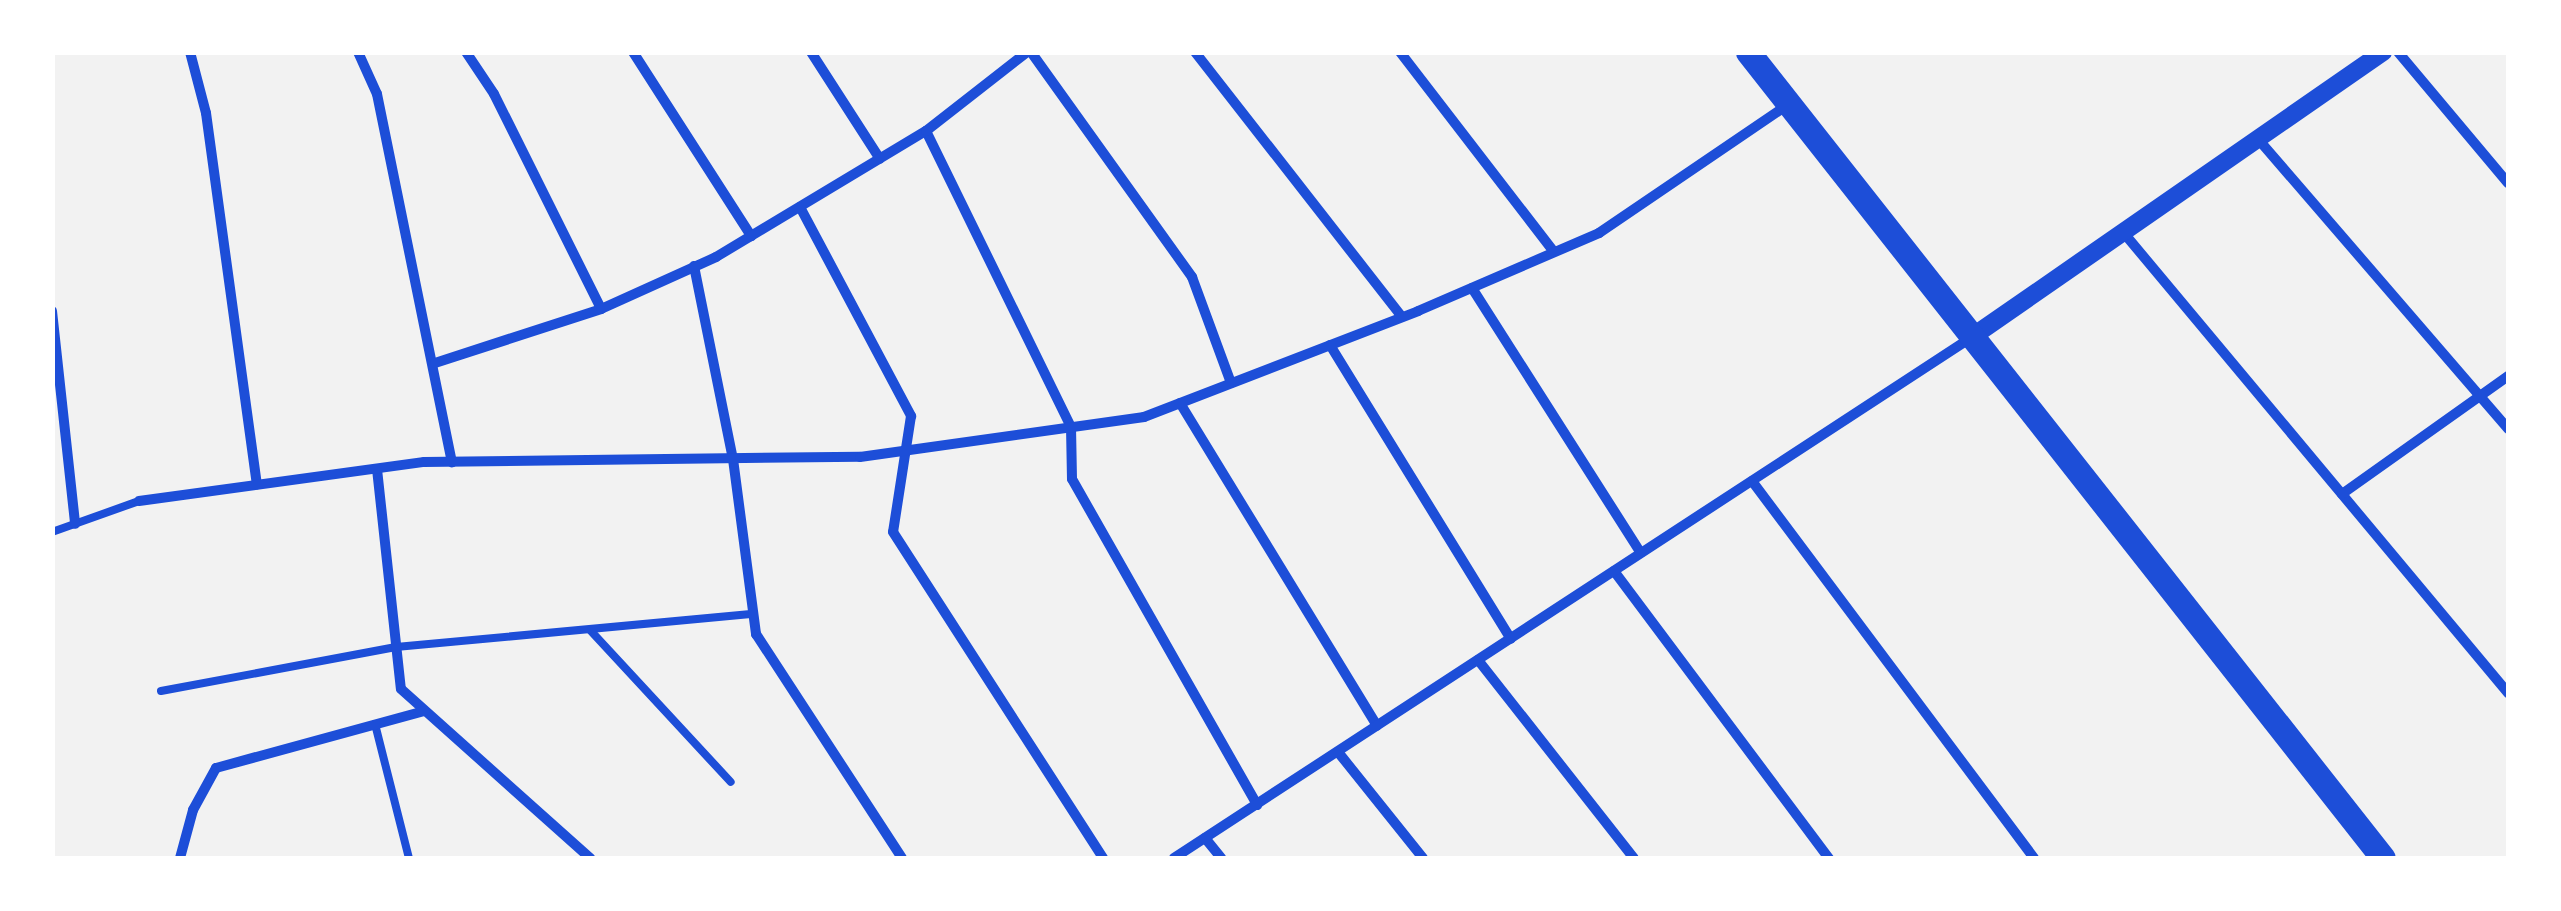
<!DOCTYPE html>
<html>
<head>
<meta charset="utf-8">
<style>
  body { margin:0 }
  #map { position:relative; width:2561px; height:911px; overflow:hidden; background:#f2f2f2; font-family:"Asap Condensed",sans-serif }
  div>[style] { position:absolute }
  .service>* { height:8px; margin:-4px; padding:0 4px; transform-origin:4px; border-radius:4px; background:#1d4ed8 }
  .minor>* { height:10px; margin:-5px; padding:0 5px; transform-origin:5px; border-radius:5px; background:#1d4ed8 }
  .tertiary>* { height:18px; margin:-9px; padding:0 9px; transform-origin:9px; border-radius:9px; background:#1d4ed8 }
  .primary>* { height:25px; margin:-12.5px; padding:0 12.5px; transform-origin:12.5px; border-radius:12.5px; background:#1d4ed8 }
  span { translate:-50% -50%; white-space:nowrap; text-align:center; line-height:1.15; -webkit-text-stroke:8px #fff; paint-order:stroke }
  .frame { position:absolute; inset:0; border:55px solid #fff; pointer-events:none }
</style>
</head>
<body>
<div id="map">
  <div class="service">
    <i style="left:52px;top:532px;width:92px;rotate:-19.6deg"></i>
    <i style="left:590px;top:630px;width:207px;rotate:47.2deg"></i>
    <i style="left:161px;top:691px;width:239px;rotate:-10.6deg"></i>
    <i style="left:396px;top:647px;width:359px;rotate:-5.3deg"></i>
    <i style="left:375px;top:724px;width:138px;rotate:75.8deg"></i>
  </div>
  <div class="minor">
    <i style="left:190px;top:52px;width:63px;rotate:75.3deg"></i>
    <i style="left:206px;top:113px;width:375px;rotate:82.2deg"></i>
    <i style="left:358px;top:52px;width:46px;rotate:65.7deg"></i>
    <i style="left:377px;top:94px;width:376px;rotate:78.5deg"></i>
    <i style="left:466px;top:52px;width:50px;rotate:56.3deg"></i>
    <i style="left:494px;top:94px;width:240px;rotate:63.5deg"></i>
    <i style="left:633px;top:52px;width:219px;rotate:57.3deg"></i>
    <i style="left:811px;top:52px;width:127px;rotate:57.2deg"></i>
    <i style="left:1031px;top:52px;width:277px;rotate:54.4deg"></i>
    <i style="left:1192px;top:277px;width:113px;rotate:69.8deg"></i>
    <i style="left:1195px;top:52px;width:336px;rotate:52deg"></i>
    <i style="left:1400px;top:52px;width:252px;rotate:52.4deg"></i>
    <i style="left:2398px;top:52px;width:171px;rotate:50deg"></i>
    <i style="left:926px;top:131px;width:330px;rotate:63.9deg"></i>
    <i style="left:1071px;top:427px;width:52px;rotate:88.9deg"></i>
    <i style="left:1072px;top:479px;width:375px;rotate:60.4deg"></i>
    <i style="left:2258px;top:139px;width:383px;rotate:49.2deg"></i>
    <i style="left:800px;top:207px;width:237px;rotate:62deg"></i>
    <i style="left:911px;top:416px;width:117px;rotate:98.8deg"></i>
    <i style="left:893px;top:532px;width:388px;rotate:57.2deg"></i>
    <i style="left:2123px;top:232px;width:601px;rotate:50.13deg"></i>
    <i style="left:694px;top:266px;width:197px;rotate:78.6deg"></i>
    <i style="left:733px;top:459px;width:177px;rotate:82.5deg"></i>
    <i style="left:756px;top:634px;width:267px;rotate:56.9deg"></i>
    <i style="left:1472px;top:288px;width:314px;rotate:57.5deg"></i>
    <i style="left:52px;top:311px;width:214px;rotate:83.8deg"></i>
    <i style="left:1330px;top:345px;width:345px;rotate:58.4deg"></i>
    <i style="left:435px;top:363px;width:175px;rotate:-18deg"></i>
    <i style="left:601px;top:309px;width:126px;rotate:-24.3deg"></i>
    <i style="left:716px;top:257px;width:245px;rotate:-31deg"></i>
    <i style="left:926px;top:131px;width:128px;rotate:-38deg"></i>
    <i style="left:1180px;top:403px;width:378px;rotate:58.6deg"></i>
    <i style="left:377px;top:469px;width:221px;rotate:83.8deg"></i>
    <i style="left:401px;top:689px;width:254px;rotate:41.8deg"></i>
    <i style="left:1752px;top:481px;width:471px;rotate:53.2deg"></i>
    <i style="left:2342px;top:494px;width:204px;rotate:-35.4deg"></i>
    <i style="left:139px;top:501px;width:288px;rotate:-7.8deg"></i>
    <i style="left:424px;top:462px;width:436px;rotate:-0.7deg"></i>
    <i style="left:860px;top:457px;width:287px;rotate:-8deg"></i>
    <i style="left:1144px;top:417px;width:294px;rotate:-21.1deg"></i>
    <i style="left:1418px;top:311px;width:197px;rotate:-23.3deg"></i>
    <i style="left:1599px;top:233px;width:227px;rotate:-34.2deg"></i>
    <i style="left:1614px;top:571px;width:359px;rotate:53.2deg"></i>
    <i style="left:1478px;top:660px;width:252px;rotate:51.8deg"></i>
    <i style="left:1338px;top:752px;width:136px;rotate:51.3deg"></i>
    <i style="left:1205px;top:838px;width:26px;rotate:51deg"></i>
    <i style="left:180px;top:858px;width:50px;rotate:-74.8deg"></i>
    <i style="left:193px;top:810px;width:48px;rotate:-61.3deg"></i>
    <i style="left:216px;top:768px;width:216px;rotate:-15.3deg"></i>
    <i style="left:1174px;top:858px;width:949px;rotate:-33.14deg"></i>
  </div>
  <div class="tertiary">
    <i style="left:1969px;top:339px;width:504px;rotate:-34.73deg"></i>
  </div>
  <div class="primary">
    <i style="left:1748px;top:52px;width:1026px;rotate:51.77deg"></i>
  </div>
  <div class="frame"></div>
</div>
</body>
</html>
